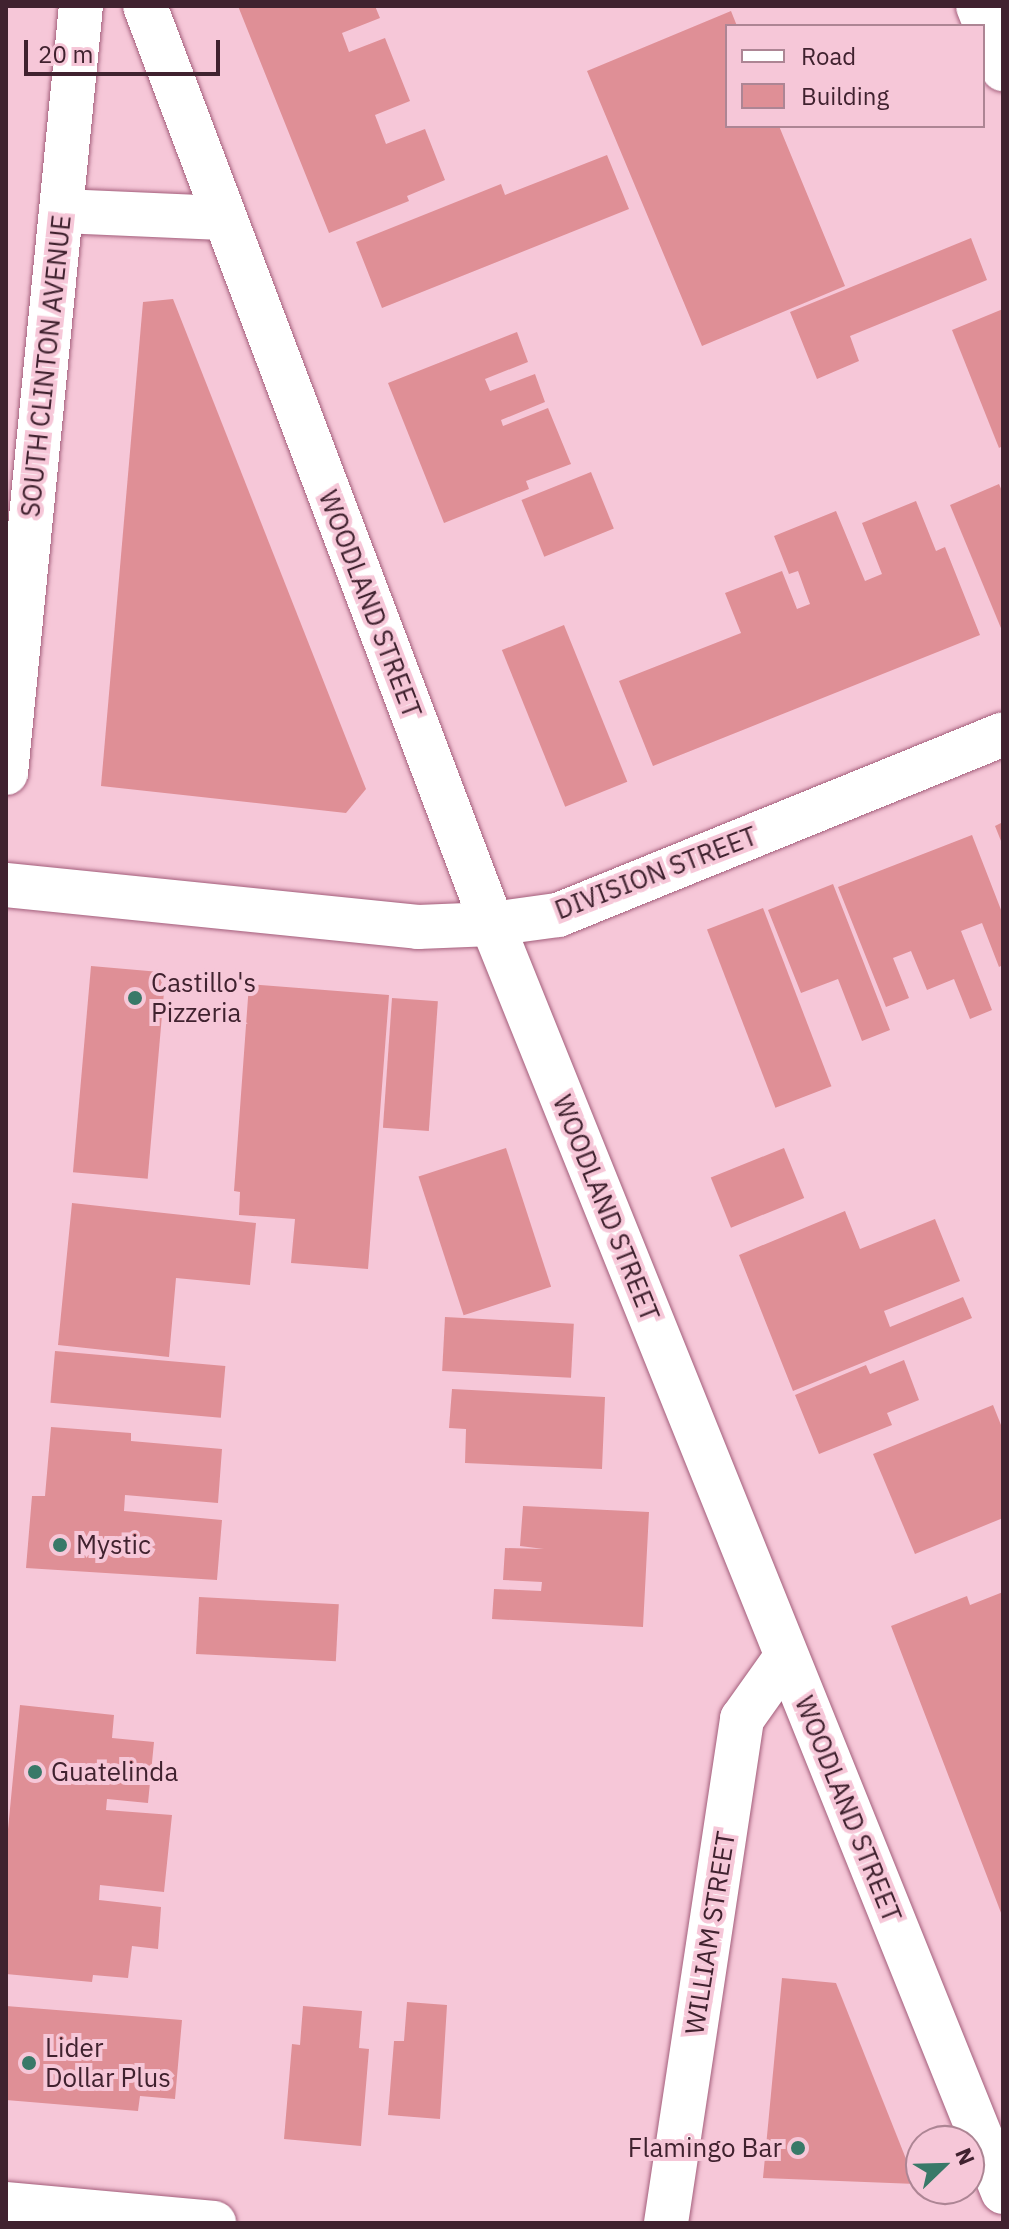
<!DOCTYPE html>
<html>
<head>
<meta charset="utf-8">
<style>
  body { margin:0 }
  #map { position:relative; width:1009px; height:2229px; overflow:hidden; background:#f6c7d8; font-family:"IBM Plex Sans",sans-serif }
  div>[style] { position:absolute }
  .building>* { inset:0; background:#df8f96; transform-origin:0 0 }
  .roads { filter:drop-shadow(0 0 2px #a35e7b) drop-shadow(0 0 2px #a35e7b) }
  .minor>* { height:44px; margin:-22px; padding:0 22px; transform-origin:22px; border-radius:22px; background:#fff }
  .tertiary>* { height:44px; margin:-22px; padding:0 22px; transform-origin:22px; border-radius:22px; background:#fff }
  .dots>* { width:22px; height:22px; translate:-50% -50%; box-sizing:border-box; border:4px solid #f6c7d8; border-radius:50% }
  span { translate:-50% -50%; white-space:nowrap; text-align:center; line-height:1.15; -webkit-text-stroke:8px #f6c7d8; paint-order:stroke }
  .street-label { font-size:26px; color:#40222f }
  .poi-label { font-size:26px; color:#40222f }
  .left { translate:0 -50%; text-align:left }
  .right { translate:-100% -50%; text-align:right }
  .frame { position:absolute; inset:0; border:8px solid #40222f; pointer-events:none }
  .legend { position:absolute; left:725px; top:24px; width:260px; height:104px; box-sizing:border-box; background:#f6c7d8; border:2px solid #ad8594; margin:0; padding:10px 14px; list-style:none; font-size:24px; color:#40222f }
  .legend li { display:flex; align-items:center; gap:16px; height:40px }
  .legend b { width:40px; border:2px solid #ad8594 }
  .north { position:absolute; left:905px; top:2125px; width:80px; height:80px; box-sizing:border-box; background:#f6c7d8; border:2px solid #ad8594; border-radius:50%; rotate:67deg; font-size:22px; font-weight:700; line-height:32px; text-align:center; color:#40222f }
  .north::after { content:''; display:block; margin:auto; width:28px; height:36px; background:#397968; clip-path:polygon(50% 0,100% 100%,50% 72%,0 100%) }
  .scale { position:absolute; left:24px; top:40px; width:196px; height:36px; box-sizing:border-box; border:4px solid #40222f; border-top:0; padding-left:10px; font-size:24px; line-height:28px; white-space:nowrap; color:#40222f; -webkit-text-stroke:6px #f6c7d8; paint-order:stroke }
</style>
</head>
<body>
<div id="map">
  <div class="building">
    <i style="clip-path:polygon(238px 6px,375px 6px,380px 18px,342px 33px,349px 52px,385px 38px,410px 101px,375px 115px,386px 144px,425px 129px,445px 180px,407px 196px,409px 201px,329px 233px)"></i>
    <i style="clip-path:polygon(731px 11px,737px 26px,727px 26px,727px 126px,779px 126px,845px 286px,702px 346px,587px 71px)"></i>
    <i style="clip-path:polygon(607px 155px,629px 209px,382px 308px,356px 242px,501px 184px,505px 195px)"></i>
    <i style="clip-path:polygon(971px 238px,987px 280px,850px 336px,859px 361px,817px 379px,790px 312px)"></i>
    <i style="clip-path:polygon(173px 299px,366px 789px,346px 813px,101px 786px,143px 302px)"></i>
    <i style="clip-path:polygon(1003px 309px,1003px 446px,999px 448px,952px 330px)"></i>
    <i style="clip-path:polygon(517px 332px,528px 362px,485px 379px,490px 391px,535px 374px,545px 402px,501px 420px,503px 426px,548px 408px,571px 464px,526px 481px,529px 489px,444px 523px,388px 383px)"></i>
    <i style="left:591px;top:472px;width:61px;height:75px;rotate:68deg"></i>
    <i style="clip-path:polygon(999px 484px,1003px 493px,1003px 633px,950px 505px)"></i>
    <i style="clip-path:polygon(916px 501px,936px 551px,945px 547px,980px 635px,653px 766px,619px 681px,741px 633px,725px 593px,782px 571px,797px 609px,810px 604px,798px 571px,789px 574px,774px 536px,836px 511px,865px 581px,882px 574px,862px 523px)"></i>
    <i style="left:564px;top:625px;width:169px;height:67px;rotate:68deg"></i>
    <i style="clip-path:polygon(1003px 822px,1003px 846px,995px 826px)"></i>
    <i style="clip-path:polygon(972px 835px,1003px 915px,1003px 965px,999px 967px,982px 923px,961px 931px,992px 1010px,970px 1019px,954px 979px,927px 990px,911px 951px,893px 958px,909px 998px,886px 1007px,838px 887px)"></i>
    <i style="clip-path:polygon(833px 884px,890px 1030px,862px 1041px,838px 979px,801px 993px,768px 910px)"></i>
    <i style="left:763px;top:908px;width:191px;height:60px;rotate:69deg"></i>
    <i style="left:91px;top:966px;width:75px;height:207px;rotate:5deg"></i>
    <i style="clip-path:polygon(249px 984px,389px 995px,368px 1269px,291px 1263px,295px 1219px,239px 1215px,240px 1192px,234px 1191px)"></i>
    <i style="left:392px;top:998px;width:46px;height:130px;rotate:4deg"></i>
    <i style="left:506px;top:1148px;width:146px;height:92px;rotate:72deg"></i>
    <i style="left:784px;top:1148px;width:54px;height:79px;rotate:68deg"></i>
    <i style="clip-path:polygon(72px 1203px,256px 1223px,250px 1285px,176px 1278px,169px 1357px,58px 1345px)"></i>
    <i style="clip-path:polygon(845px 1211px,860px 1249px,935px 1219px,960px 1281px,884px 1311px,890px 1327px,963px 1297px,972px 1318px,793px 1391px,739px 1255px)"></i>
    <i style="left:445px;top:1317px;width:129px;height:54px;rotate:3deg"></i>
    <i style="left:55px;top:1351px;width:171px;height:52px;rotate:5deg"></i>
    <i style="clip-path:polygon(904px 1360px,919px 1400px,887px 1413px,892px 1425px,819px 1454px,795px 1395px,866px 1365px,870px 1374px)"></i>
    <i style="clip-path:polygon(452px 1389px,605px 1397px,602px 1469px,465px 1463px,466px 1429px,449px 1428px)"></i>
    <i style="clip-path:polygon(993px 1405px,1003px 1430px,1003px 1518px,915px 1554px,873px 1454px)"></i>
    <i style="clip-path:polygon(51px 1427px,131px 1433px,131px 1441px,222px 1449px,218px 1503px,125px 1495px,124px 1511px,222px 1520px,217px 1580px,26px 1568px,32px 1496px,45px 1496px)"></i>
    <i style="clip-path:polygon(523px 1506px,649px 1512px,643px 1627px,492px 1619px,494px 1589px,541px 1591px,542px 1582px,503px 1580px,505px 1548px,544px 1549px,520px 1546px)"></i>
    <i style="clip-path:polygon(1003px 1592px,1003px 1918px,891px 1626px,967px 1596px,970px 1605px)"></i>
    <i style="left:199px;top:1597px;width:140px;height:57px;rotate:3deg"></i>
    <i style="clip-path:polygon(20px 1705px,114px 1715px,112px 1738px,154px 1742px,148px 1803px,107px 1799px,106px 1810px,172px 1815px,164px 1892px,100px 1885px,99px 1900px,161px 1907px,158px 1949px,132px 1946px,128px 1978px,93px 1975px,92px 1982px,6px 1974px,6px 1850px)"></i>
    <i style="clip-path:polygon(782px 1978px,836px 1983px,916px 2184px,763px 2178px)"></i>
    <i style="clip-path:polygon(407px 2002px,447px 2005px,440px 2119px,388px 2115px,394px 2041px,404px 2041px)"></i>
    <i style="clip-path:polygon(6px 2006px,182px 2020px,175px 2099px,140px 2096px,138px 2111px,6px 2100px)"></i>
    <i style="clip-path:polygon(303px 2006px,362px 2011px,359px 2048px,369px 2049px,361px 2146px,284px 2139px,292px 2044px,300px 2045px)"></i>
  </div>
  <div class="roads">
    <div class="minor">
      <i style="left:145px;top:6px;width:981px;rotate:69.29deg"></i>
      <i style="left:492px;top:924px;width:1367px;rotate:68.05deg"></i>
      <i style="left:978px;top:6px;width:68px;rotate:68.4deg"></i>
      <i style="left:61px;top:211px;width:162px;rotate:2.5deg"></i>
      <i style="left:6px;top:885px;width:414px;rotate:5.8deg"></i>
      <i style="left:418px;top:927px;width:74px;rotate:-2.3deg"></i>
      <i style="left:492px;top:924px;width:67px;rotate:-7.8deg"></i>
      <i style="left:558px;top:915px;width:480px;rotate:-22.1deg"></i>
      <i style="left:6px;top:2204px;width:209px;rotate:5.2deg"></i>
      <i style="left:666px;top:2223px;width:510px;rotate:-81.42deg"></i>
      <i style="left:742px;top:1719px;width:76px;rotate:-54.6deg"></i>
    </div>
    <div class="tertiary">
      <i style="left:6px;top:773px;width:771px;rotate:-84.42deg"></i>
    </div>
  </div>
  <div class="dots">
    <i style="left:135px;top:998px;background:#397968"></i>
    <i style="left:60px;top:1545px;background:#397968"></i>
    <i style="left:35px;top:1772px;background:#397968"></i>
    <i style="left:29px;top:2063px;background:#397968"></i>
    <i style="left:798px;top:2148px;background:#397968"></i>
  </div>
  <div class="street-label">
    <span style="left:46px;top:366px;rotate:-84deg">SOUTH CLINTON AVENUE</span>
    <span style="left:370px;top:604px;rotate:69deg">WOODLAND STREET</span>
    <span style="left:656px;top:873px;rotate:-21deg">DIVISION STREET</span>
    <span style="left:606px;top:1208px;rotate:68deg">WOODLAND STREET</span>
    <span style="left:848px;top:1809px;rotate:68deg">WOODLAND STREET</span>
    <span style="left:710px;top:1933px;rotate:-81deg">WILLIAM STREET</span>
  </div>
  <div class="poi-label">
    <span class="left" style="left:151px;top:998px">Castillo's<br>Pizzeria</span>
    <span class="left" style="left:76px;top:1545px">Mystic</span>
    <span class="left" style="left:51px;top:1772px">Guatelinda</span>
    <span class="left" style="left:45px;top:2063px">Lider<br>Dollar Plus</span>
    <span class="right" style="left:782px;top:2148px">Flamingo Bar</span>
  </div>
  <div class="frame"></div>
  <ul class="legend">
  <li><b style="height:10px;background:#fff"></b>Road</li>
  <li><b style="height:22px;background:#df8f96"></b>Building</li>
  </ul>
  <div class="north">N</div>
  <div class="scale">20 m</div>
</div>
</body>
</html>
